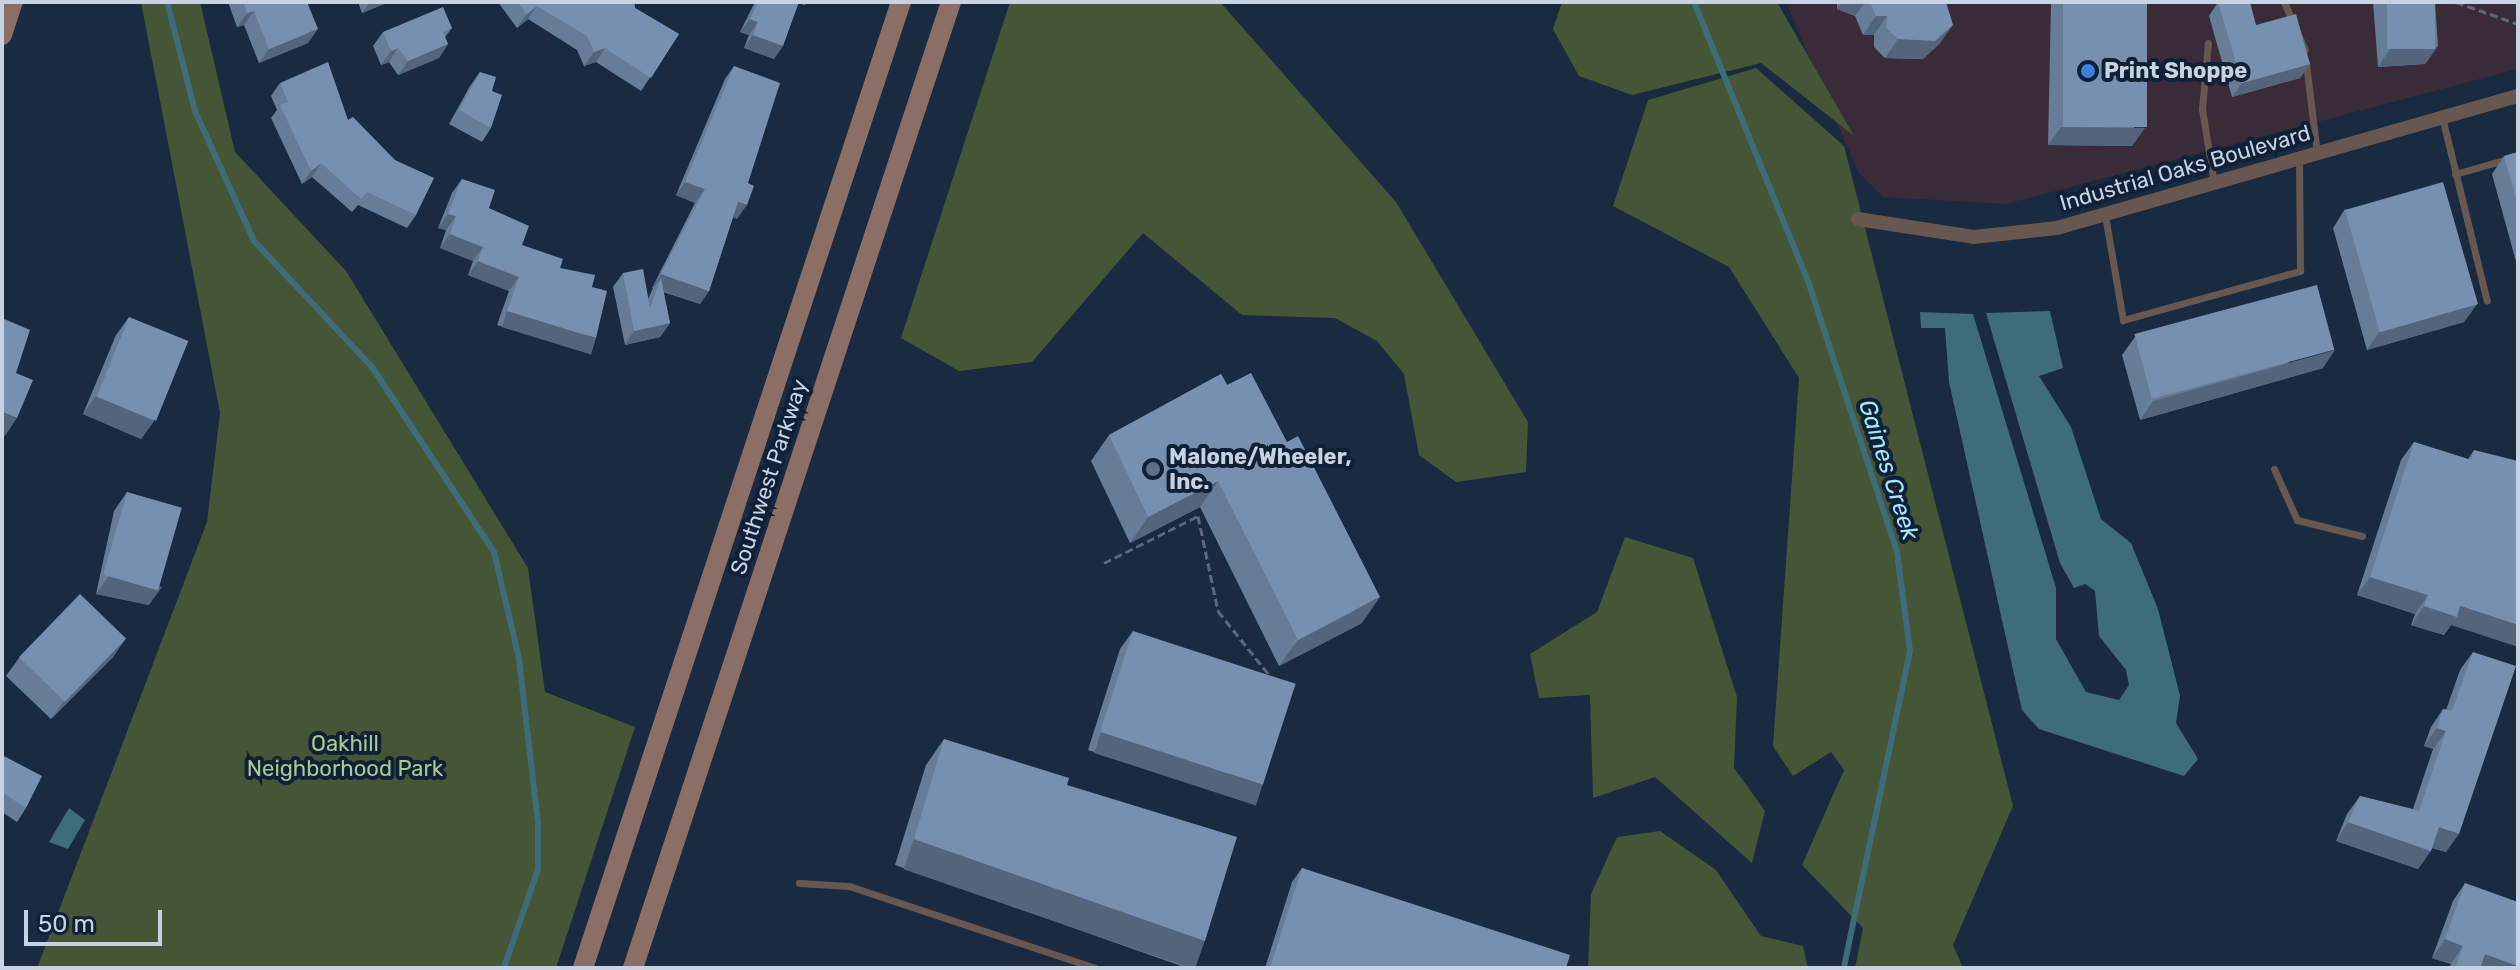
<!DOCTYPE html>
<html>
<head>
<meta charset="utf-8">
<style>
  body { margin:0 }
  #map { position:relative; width:2520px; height:970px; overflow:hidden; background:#192a41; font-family:Rubik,sans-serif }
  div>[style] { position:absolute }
  .industrial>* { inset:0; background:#3a2b38 }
  .green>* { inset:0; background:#455636 }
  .water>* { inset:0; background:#3e6c7b }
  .stream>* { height:6px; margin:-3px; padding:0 3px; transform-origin:3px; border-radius:3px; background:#3e6c7b }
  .path>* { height:3px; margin-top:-1.5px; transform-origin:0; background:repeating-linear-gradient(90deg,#59687c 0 8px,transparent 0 12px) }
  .lane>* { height:7px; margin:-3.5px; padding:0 3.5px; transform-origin:3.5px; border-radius:3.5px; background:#685650 }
  .street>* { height:14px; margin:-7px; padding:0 7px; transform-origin:7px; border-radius:7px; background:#685650 }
  .secondary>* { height:20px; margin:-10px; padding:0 10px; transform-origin:10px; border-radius:10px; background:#8b6f66 }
  .wall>* { inset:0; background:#677c97 }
  .shaded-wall>* { inset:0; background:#54657b; transform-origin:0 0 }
  .building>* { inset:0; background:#7890b0; transform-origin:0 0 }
  .dots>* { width:22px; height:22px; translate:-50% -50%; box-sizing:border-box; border:4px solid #102037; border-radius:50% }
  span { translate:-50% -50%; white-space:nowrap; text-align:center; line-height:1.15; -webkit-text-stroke:8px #102037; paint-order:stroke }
  .poi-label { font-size:22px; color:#c7d2e2; font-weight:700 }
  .left { translate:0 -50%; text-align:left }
  .street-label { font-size:22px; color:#c7d2e2 }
  .park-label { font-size:22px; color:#abca90 }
  .water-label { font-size:24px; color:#a8e6fb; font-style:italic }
  .frame { position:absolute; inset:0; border:4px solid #c7d2e2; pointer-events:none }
  .scale { position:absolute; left:24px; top:910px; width:138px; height:36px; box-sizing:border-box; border:4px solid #c7d2e2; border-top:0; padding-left:10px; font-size:24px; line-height:28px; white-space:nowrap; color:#c7d2e2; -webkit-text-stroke:6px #102037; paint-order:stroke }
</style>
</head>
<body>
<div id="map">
  <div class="industrial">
    <i style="clip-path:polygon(1786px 2px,2518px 2px,2518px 69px,2006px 204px,1883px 197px,1858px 172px)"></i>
  </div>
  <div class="green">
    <i style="clip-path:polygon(141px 2px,200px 2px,235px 152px,346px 271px,528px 568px,545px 692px,635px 727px,556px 968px,37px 968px,207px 522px,220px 413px)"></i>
    <i style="clip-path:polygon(1010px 2px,1220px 2px,1396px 202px,1528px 422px,1526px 472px,1456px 482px,1419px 455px,1404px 374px,1377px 341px,1335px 318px,1242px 315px,1143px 233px,1032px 362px,959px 371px,901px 338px)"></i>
    <i style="clip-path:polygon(1562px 2px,1777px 2px,1854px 136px,1761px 63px,1632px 95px,1579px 76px,1553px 29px)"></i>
    <i style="clip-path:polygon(1756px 68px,1844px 146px,2013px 806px,1953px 945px,1963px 968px,1855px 968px,1863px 928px,1802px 865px,1844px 770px,1831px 752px,1793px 776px,1773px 746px,1799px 378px,1729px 267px,1613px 206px,1648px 100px)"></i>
    <i style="clip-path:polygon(1625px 537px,1693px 558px,1737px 697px,1734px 768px,1765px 811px,1752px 863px,1655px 777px,1593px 798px,1590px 695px,1539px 698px,1530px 654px,1597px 612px)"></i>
    <i style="clip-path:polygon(1660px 831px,1716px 870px,1761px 936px,1803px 946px,1808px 968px,1588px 968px,1591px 894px,1617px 837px)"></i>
  </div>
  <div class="water">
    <i style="clip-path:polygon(2050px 311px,2063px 368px,2039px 376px,2071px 427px,2101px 519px,2131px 543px,2158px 609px,2180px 696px,2176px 723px,2198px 759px,2184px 776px,2039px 729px,2022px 710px,1949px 382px,1945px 328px,1921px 328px,1920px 312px,1973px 314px,2056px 588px,2056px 639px,2086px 692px,2119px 700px,2129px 685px,2126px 670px,2099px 636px,2095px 591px,2085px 584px,2074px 588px,2060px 563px,1986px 313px)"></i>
    <i style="clip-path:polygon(69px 808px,85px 820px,68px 849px,49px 842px)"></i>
  </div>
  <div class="stream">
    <i style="left:167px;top:2px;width:113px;rotate:75.6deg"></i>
    <i style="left:195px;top:111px;width:143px;rotate:65.6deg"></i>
    <i style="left:254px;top:241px;width:173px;rotate:46.9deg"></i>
    <i style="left:372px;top:367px;width:222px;rotate:56.6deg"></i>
    <i style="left:494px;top:552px;width:110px;rotate:76.8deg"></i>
    <i style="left:519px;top:659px;width:164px;rotate:83.4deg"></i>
    <i style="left:538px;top:822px;width:47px;rotate:90deg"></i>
    <i style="left:538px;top:869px;width:105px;rotate:109deg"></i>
    <i style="left:1694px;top:2px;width:305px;rotate:67.8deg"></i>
    <i style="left:1809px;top:284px;width:282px;rotate:71.8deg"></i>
    <i style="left:1897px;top:552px;width:100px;rotate:82.5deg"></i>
    <i style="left:1910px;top:651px;width:324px;rotate:101.8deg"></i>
  </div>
  <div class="path">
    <i style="left:2456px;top:2px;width:66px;rotate:19.5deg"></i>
    <i style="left:1104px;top:563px;width:105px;rotate:-26.6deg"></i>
    <i style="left:1198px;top:516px;width:97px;rotate:78.1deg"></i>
    <i style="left:1218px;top:611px;width:83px;rotate:51.3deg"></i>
  </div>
  <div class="lane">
    <i style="left:2284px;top:2px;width:52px;rotate:66.4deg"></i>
    <i style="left:2208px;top:43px;width:66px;rotate:95.2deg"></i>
    <i style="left:2202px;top:109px;width:76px;rotate:80.9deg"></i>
    <i style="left:2306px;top:63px;width:92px;rotate:83.1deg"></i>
    <i style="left:2442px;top:117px;width:189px;rotate:76.3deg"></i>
    <i style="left:2455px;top:174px;width:66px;rotate:-15.9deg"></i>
    <i style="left:2105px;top:215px;width:107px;rotate:80.3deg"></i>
    <i style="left:2123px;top:320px;width:184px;rotate:-15.5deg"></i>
    <i style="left:2300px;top:271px;width:112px;rotate:-90.5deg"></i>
    <i style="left:2274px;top:469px;width:56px;rotate:65.7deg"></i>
    <i style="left:2297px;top:520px;width:67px;rotate:13.8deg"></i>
    <i style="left:799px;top:883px;width:50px;rotate:3.4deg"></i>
    <i style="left:849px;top:886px;width:259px;rotate:18.4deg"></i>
  </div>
  <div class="street">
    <i style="left:1858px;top:219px;width:117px;rotate:8.8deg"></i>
    <i style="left:1974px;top:237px;width:83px;rotate:-6.2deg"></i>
    <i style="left:2057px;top:228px;width:480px;rotate:-16deg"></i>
  </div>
  <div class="secondary">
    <i style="left:2px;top:35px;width:35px;rotate:-72deg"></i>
    <i style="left:583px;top:968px;width:1017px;rotate:-71.78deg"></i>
    <i style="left:633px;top:968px;width:1017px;rotate:-71.78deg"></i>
  </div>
  <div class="wall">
    <i style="clip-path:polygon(228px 2px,307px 2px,308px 43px,259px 63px,244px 25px,237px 27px)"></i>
    <i style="clip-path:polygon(358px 2px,389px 2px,362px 13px)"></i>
    <i style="clip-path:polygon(498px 2px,634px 2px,635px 8px,679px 34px,641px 91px,596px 62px,584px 66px,577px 50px,528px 19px,517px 28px)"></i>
    <i style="clip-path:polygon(755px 2px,807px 2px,805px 5px,798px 3px,774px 59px,744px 48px,749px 35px,740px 32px)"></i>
    <i style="clip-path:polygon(1837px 2px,1947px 2px,1940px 43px,1923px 59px,1885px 58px,1874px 47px,1874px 35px,1863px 35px,1855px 16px,1837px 9px)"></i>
    <i style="clip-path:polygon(2051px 2px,2147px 2px,2132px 146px,2048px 145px)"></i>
    <i style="clip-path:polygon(2218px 2px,2256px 25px,2310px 64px,2300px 78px,2232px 97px,2209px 16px)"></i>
    <i style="clip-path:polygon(2373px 2px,2435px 2px,2438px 46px,2425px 64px,2378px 67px)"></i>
    <i style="clip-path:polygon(452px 28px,445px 37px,448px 44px,439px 58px,398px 75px,389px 62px,381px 65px,373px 46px,383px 32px)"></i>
    <i style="clip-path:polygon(734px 66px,737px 219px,733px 217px,709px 291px,700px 304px,663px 292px,670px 323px,660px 337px,625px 345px,613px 287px,623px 273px,648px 299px,653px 288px,652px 288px,695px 203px,676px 195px,725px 79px)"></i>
    <i style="clip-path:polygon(480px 72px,491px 128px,482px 142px,449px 124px,470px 86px)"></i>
    <i style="clip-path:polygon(280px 83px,348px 120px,416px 215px,407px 228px,358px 205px,352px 212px,312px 177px,302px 184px,271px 118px,277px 110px,271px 96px)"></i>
    <i style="clip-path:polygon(2518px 152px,2518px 269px,2492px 174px,2504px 156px)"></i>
    <i style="clip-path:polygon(462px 179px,522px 245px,592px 287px,586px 352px,497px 325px,509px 291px,468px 275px,473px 261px,440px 248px,446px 230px,438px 228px,452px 193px)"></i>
    <i style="clip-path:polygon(2345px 209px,2477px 304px,2464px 322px,2367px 350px,2333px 228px)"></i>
    <i style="clip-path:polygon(129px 317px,154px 421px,141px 439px,83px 414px,116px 335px)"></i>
    <i style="clip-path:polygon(2135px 337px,2323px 368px,2140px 420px,2122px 355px)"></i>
    <i style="clip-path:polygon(1221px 374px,1362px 623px,1279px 666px,1200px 507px,1130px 543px,1091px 461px,1109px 435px)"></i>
    <i style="clip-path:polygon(2414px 442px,2468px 459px,2474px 450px,2451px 625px,2444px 635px,2411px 625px,2415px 614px,2357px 595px,2401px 460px)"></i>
    <i style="clip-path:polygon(127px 492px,149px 605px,96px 594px,114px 511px)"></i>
    <i style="clip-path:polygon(1133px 631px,1250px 803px,1088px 750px,1120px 649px)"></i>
    <i style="clip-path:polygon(126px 638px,113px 657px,51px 719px,6px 676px,19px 658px)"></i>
    <i style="clip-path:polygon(2473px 652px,2446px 852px,2432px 848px,2418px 869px,2336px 841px,2347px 814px,2360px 796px,2413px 809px,2433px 749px,2424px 746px,2431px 727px,2443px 709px,2446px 710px,2460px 670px)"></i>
    <i style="clip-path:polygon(944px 739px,1067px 785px,1187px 968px,895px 865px,926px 765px)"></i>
    <i style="clip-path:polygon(2px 755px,26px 808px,17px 822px,2px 812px)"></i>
    <i style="clip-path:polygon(1302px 868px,1566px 968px,1265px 968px,1292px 882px)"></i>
    <i style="clip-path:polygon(2465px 883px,2518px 968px,2449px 968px,2451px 964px,2432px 958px,2453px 901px)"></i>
  </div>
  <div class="shaded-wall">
    <i style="clip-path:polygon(370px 2px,389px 2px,362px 13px)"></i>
    <i style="clip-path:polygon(1841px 2px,1865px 2px,1855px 16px,1837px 9px)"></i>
    <i style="clip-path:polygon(537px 6px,528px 19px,517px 28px,527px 14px)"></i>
    <i style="clip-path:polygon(254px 11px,244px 25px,237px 27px,247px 13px)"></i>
    <i style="clip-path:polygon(1876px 16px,1887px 16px,1874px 35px,1863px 35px)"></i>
    <i style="clip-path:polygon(750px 19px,758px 22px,749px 35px,740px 32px)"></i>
    <i style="clip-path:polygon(1953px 25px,1940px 43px,1923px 59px,1885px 58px,1898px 39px)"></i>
    <i style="clip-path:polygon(318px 29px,308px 43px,259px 63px,269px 49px)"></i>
    <i style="clip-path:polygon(753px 35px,783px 46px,774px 59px,744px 48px)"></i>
    <i style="clip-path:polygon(448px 44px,439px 58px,398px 75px,408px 61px)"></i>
    <i style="clip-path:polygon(2438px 46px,2425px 64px,2378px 67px,2390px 49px)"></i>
    <i style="clip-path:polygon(398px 48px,389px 62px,381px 65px,391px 51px)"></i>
    <i style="clip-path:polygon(605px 48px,596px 62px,584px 66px,594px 52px)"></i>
    <i style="clip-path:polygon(2310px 64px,2300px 78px,2232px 97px,2242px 83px)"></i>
    <i style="clip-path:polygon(2061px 127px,2145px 128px,2132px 146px,2048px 145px)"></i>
    <i style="clip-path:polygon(321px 163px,312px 177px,302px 184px,311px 171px)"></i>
    <i style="clip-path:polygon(685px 182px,705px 189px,695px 203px,676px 195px)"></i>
    <i style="clip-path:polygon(738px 202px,747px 205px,737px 219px,729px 215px)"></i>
    <i style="clip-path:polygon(448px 214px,456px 216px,446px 230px,438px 228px)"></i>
    <i style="clip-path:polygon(450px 234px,483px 247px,473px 261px,440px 248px)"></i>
    <i style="clip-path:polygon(478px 261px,519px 277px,509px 291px,468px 275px)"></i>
    <i style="clip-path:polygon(661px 274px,709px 291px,700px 304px,657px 289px,661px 278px,653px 288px,652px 288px)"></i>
    <i style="clip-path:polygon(2477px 304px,2464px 322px,2367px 350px,2380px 331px)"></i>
    <i style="left:507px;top:311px;width:93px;height:17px;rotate:17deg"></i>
    <i style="clip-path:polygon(670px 323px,660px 337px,625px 345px,634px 331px)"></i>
    <i style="clip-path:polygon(2335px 350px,2323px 368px,2140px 420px,2153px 401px)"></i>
    <i style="clip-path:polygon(96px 396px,154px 421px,141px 439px,83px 414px)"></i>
    <i style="clip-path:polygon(2px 412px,17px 418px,5px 436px,2px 435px)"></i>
    <i style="clip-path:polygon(1218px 481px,1200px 507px,1130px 543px,1148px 517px)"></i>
    <i style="clip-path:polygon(109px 576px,162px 587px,149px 605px,96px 594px)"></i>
    <i style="clip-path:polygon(2370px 577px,2428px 595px,2415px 614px,2357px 595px)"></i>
    <i style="clip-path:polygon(1380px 597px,1362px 623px,1279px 666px,1298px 640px)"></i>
    <i style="clip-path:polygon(2424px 606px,2460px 606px,2518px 625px,2518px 647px,2451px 625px,2444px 635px,2411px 625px)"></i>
    <i style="clip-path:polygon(126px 638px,113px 657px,51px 719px,64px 701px)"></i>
    <i style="clip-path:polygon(2437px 728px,2446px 731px,2433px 749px,2424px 746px)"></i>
    <i style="left:1101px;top:732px;width:170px;height:22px;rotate:18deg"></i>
    <i style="clip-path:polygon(2348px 822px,2431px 851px,2418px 869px,2336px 841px)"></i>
    <i style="clip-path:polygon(2439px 827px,2459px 834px,2446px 852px,2426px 846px)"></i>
    <i style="left:914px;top:839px;width:308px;height:32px;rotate:19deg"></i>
    <i style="clip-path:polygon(2445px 939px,2463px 946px,2451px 964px,2432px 958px)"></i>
    <i style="clip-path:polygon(2485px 954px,2518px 966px,2518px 968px,2475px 968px)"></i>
  </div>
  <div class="building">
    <i style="clip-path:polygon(243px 2px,307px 2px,318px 29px,269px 49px,254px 11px,247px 13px)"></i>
    <i style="clip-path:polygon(517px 2px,634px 2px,635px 8px,679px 34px,651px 78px,605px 48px,594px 52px,587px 36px,537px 6px,527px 14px)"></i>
    <i style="clip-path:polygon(758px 2px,799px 2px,783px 46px,753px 35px,758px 22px,750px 19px)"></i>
    <i style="clip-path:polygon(1870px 2px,1946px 2px,1953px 25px,1935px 41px,1898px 39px,1886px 28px,1887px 16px,1876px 16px)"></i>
    <i style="left:2063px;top:2px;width:84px;height:125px"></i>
    <i style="clip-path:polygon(2218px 2px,2250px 2px,2256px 25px,2296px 14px,2310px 64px,2242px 83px)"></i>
    <i style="left:2387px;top:2px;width:48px;height:47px"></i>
    <i style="clip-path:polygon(443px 7px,452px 28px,443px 32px,448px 44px,408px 61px,398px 48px,391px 51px,383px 32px)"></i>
    <i style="clip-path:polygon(328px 62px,348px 120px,353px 117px,395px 160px,434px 178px,416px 215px,367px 192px,361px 199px,321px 163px,311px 171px,280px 105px,288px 102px,280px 83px)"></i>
    <i style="clip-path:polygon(734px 66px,780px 83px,748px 183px,754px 186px,747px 205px,738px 202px,709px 291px,661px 274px,705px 189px,685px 182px)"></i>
    <i style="clip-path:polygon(480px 72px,496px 77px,492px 91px,502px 95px,491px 128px,459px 110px)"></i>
    <i style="clip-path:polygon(2518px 152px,2518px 205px,2504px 156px)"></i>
    <i style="clip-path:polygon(462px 179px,495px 190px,489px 208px,529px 226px,522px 245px,563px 259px,560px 268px,595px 275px,592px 287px,607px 291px,596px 338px,507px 311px,519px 277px,478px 261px,483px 247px,450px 234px,456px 216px,448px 214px)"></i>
    <i style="left:2443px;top:182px;width:127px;height:102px;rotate:74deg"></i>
    <i style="clip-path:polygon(643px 269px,650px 308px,661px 278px,670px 323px,634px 331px,623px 273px)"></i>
    <i style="left:2317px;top:285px;width:67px;height:189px;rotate:75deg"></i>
    <i style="left:129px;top:317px;width:64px;height:86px;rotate:22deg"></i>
    <i style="clip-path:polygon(2px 318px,30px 330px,16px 373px,33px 380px,17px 418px,2px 412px)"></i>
    <i style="clip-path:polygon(1251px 373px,1287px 442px,1298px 436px,1380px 597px,1298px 640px,1218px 481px,1148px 517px,1109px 435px,1221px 374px,1227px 385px)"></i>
    <i style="clip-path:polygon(2414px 442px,2471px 460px,2474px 450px,2518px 461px,2518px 625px,2460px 606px,2457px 617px,2424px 606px,2428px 595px,2370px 577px)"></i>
    <i style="left:127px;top:492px;width:57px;height:86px;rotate:16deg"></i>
    <i style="left:80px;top:594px;width:64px;height:88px;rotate:44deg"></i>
    <i style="left:1133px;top:631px;width:171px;height:106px;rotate:18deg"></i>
    <i style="clip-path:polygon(2473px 652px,2516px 666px,2459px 834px,2439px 827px,2431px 851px,2348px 822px,2360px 796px,2419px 811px,2446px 731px,2437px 728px,2443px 709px,2452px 711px)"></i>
    <i style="clip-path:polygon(944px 739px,1069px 778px,1067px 785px,1237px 837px,1205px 941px,914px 839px)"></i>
    <i style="clip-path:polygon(2px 755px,42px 776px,26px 808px,2px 792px)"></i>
    <i style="clip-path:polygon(1302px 868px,1570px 955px,1566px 968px,1270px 968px)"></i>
    <i style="clip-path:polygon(2465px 883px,2518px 902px,2518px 966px,2485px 954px,2480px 968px,2463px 968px,2456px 966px,2463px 946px,2445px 939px)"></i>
  </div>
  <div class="dots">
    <i style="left:2088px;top:71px;background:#3f7fe0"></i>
    <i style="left:1153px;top:469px;background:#5c6f8a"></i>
  </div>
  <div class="poi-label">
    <span class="left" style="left:2104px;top:71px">Print Shoppe</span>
    <span class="left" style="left:1169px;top:469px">Malone/Wheeler,<br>Inc.</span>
  </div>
  <div class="street-label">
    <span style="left:2185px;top:168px;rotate:-16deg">Industrial Oaks Boulevard</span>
    <span style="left:769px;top:477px;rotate:-72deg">Southwest Parkway</span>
  </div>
  <div class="park-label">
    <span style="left:345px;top:756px">Oakhill<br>Neighborhood Park</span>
  </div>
  <div class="water-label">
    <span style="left:1888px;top:470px;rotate:72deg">Gaines Creek</span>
  </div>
  <div class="frame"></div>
  <div class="scale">50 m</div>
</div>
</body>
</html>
